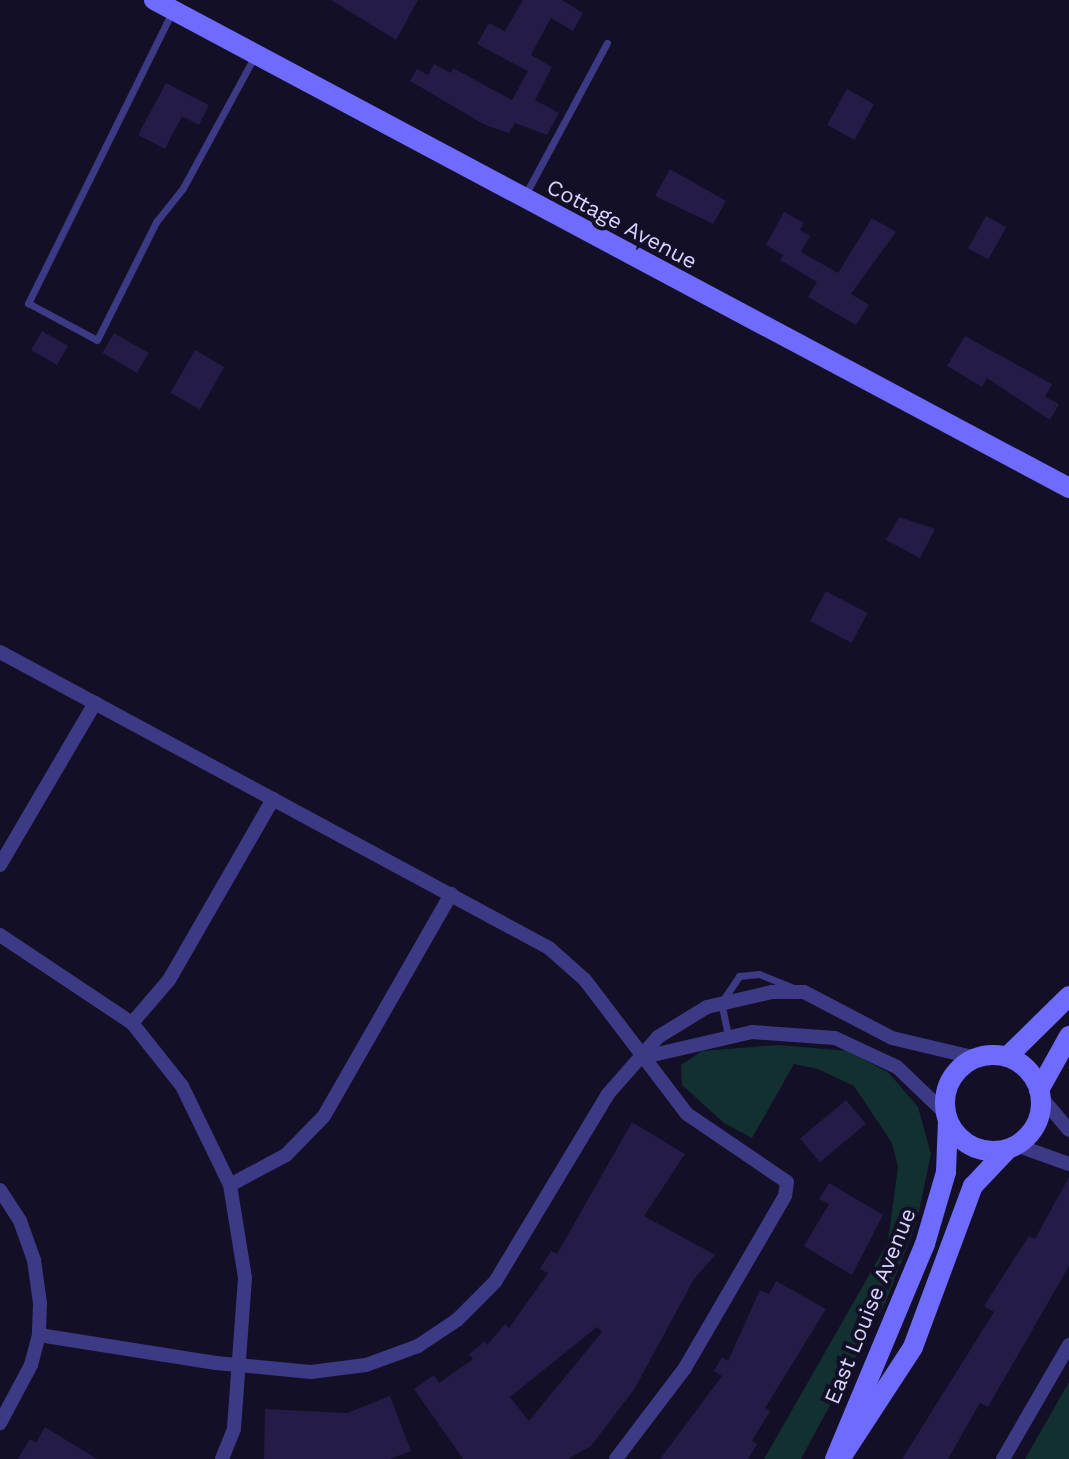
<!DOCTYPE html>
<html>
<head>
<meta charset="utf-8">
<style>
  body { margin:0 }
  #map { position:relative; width:1069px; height:1459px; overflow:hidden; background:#130f26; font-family:"Work Sans",sans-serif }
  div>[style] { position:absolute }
  .green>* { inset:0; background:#12302f }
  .building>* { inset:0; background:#241b47; transform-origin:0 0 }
  .lane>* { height:7px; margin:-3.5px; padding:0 3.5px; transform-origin:3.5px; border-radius:3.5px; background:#3d3a85 }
  .street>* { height:14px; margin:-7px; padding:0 7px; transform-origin:7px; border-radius:7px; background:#3d3a85 }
  .secondary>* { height:20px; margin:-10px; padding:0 10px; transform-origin:10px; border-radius:10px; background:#6f6bff }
  .secondary>.ring { margin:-10px; padding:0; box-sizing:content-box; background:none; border:20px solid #6f6bff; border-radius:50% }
  span { translate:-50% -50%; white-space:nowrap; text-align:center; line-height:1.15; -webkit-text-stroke:8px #130f26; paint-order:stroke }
  .street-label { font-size:22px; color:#d9d4ff }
</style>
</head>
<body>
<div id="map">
  <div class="green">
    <i style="clip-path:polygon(778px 1045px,847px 1051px,888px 1072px,918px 1107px,931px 1154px,917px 1221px,886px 1301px,801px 1459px,764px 1459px,888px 1242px,898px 1167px,892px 1143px,854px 1086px,818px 1069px,794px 1064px,752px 1138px,724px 1123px,682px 1085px,681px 1065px,702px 1051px)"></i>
    <i style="clip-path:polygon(1069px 1382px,1069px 1459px,1025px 1459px)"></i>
  </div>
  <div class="building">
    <i style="clip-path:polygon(331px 0,418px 0,396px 40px)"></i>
    <i style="clip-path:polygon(523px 0,562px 0,583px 13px,573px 31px,551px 18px,531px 55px,552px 67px,535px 100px,559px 113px,547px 135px,515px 123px,509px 133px,485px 125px,410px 81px,417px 69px,428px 75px,434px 64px,451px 73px,453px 68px,512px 100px,528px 71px,477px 44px,489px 23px,505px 31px)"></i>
    <i style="clip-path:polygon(166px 83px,209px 105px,199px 125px,182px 116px,165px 149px,138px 135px)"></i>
    <i style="left:847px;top:89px;width:31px;height:41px;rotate:29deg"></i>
    <i style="clip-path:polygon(670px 169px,726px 201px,713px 224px,655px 196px)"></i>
    <i style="clip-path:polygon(784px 212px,804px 223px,800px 230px,810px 236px,801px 252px,838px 273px,872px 218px,896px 232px,851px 294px,869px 305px,856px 325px,808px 297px,817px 282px,780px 260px,783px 255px,766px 245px)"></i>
    <i style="left:986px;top:216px;width:23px;height:37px;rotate:29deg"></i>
    <i style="left:42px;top:331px;width:30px;height:22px;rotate:30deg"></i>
    <i style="left:114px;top:333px;width:40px;height:23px;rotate:30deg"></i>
    <i style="clip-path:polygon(965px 336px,1052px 384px,1045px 397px,1059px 404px,1050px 420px,987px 378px,982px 387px,947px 366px)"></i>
    <i style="left:195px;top:350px;width:34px;height:49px;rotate:30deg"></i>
    <i style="clip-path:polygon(899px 517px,935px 529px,920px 558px,886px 540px)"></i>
    <i style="left:826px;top:591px;width:47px;height:34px;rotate:28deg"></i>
    <i style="left:846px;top:1100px;width:31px;height:60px;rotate:50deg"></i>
    <i style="clip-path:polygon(evenodd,632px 1122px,685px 1154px,644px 1216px,715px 1255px,694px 1279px,635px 1388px,591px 1446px,568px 1459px,463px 1459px,414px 1389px,434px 1375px,439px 1383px,473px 1359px,469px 1354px,485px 1341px,487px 1345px,505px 1324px,509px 1328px,548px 1273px,540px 1269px,551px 1251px,557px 1254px,632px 1122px,597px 1327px,602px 1332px,529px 1421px,510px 1397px,597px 1327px)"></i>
    <i style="clip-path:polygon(1069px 1177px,1069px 1266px,996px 1393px,988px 1407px,980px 1403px,948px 1459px,902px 1459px,994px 1312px,984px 1306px,1029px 1236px,1035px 1239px)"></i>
    <i style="clip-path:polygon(829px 1183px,883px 1215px,852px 1275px,804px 1246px,829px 1204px,819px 1199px)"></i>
    <i style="clip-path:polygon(776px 1281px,826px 1309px,765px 1408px,770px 1411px,752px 1441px,757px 1444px,748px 1459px,660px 1459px,722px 1376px,714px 1371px,722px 1357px,728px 1361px,760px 1290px,769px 1294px)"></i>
    <i style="clip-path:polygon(390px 1396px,411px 1451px,390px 1459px,264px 1459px,265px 1409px,347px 1413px)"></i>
    <i style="clip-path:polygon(45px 1427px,97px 1459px,18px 1459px,30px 1439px,36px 1443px)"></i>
  </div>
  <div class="lane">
    <i style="left:172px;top:12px;width:325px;rotate:116.3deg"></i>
    <i style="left:28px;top:303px;width:78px;rotate:28.2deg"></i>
    <i style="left:97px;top:340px;width:132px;rotate:-63.4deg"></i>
    <i style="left:156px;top:222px;width:43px;rotate:-51.5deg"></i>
    <i style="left:183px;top:188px;width:149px;rotate:-61.5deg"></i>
    <i style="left:524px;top:197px;width:175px;rotate:-61.7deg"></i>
    <i style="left:728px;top:1035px;width:33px;rotate:-102deg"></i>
    <i style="left:721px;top:1003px;width:32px;rotate:-56deg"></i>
    <i style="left:739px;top:976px;width:20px;rotate:-6deg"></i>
    <i style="left:759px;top:974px;width:38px;rotate:22deg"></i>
  </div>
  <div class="street">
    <i style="left:0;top:652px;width:624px;rotate:28.33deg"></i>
    <i style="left:549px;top:948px;width:48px;rotate:41.6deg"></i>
    <i style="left:585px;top:980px;width:168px;rotate:52.7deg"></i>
    <i style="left:687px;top:1114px;width:121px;rotate:34.2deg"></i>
    <i style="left:787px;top:1182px;width:14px;rotate:98deg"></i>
    <i style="left:785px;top:1196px;width:199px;rotate:120.2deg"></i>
    <i style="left:685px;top:1368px;width:114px;rotate:127.2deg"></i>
    <i style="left:0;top:865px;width:188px;rotate:-59.6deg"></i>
    <i style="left:0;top:935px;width:159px;rotate:33.7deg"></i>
    <i style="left:132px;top:1023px;width:80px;rotate:51.6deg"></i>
    <i style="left:182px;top:1086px;width:110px;rotate:64.1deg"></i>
    <i style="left:230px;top:1185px;width:94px;rotate:80.8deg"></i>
    <i style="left:245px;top:1278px;width:151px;rotate:94.2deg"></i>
    <i style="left:234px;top:1429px;width:32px;rotate:112deg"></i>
    <i style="left:132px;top:1023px;width:57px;rotate:-49.3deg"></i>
    <i style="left:169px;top:980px;width:209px;rotate:-60.1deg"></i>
    <i style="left:644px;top:1057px;width:111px;rotate:-13deg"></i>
    <i style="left:752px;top:1032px;width:83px;rotate:4.1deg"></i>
    <i style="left:835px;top:1038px;width:68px;rotate:25.1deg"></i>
    <i style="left:897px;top:1067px;width:68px;rotate:43.8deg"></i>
    <i style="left:1041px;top:1097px;width:43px;rotate:49.7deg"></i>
    <i style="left:1016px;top:1145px;width:56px;rotate:19.7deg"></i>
    <i style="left:230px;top:1185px;width:64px;rotate:-28.2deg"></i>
    <i style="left:286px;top:1155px;width:54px;rotate:-45.7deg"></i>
    <i style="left:324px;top:1116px;width:256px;rotate:-60.2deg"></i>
    <i style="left:0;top:1190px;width:37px;rotate:57deg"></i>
    <i style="left:20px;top:1221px;width:41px;rotate:70.3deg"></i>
    <i style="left:34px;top:1260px;width:43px;rotate:82.1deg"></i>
    <i style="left:40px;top:1303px;width:32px;rotate:92deg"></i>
    <i style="left:39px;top:1335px;width:31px;rotate:105deg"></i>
    <i style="left:31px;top:1365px;width:66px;rotate:118.1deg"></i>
    <i style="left:39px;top:1335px;width:179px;rotate:9deg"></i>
    <i style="left:216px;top:1363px;width:95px;rotate:5.4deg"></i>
    <i style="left:311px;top:1372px;width:55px;rotate:-7.3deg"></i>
    <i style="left:366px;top:1365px;width:55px;rotate:-20.1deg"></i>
    <i style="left:418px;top:1346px;width:47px;rotate:-33.7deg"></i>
    <i style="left:457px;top:1320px;width:54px;rotate:-45deg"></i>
    <i style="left:495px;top:1282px;width:219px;rotate:-59deg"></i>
    <i style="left:608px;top:1094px;width:76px;rotate:-48.7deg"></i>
    <i style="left:658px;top:1037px;width:57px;rotate:-31.5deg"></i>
    <i style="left:707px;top:1007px;width:67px;rotate:-13deg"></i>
    <i style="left:772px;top:992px;width:32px"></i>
    <i style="left:804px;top:992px;width:99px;rotate:27.6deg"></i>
    <i style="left:892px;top:1038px;width:86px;rotate:13.4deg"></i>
    <i style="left:1003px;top:1459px;width:132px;rotate:-59.9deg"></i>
  </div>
  <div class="secondary">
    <i style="left:154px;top:0;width:1037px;rotate:28.07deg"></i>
    <i class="ring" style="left:945px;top:1055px;width:76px;height:76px"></i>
    <i style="left:1007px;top:1057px;width:87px;rotate:-44.5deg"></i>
    <i style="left:1039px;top:1090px;width:62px;rotate:-60.9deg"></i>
    <i style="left:844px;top:1453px;width:126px;rotate:-56.9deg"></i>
    <i style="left:913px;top:1347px;width:172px;rotate:-69.6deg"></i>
    <i style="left:973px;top:1186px;width:51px;rotate:-46.6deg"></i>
    <i style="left:835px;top:1459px;width:233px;rotate:-67.3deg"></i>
    <i style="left:925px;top:1244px;width:75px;rotate:-73.7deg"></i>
    <i style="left:946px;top:1172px;width:51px;rotate:-87.8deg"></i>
  </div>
  <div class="street-label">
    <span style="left:622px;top:224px;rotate:28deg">Cottage Avenue</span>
    <span style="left:870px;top:1306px;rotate:-68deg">East Louise Avenue</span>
  </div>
</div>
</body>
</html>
